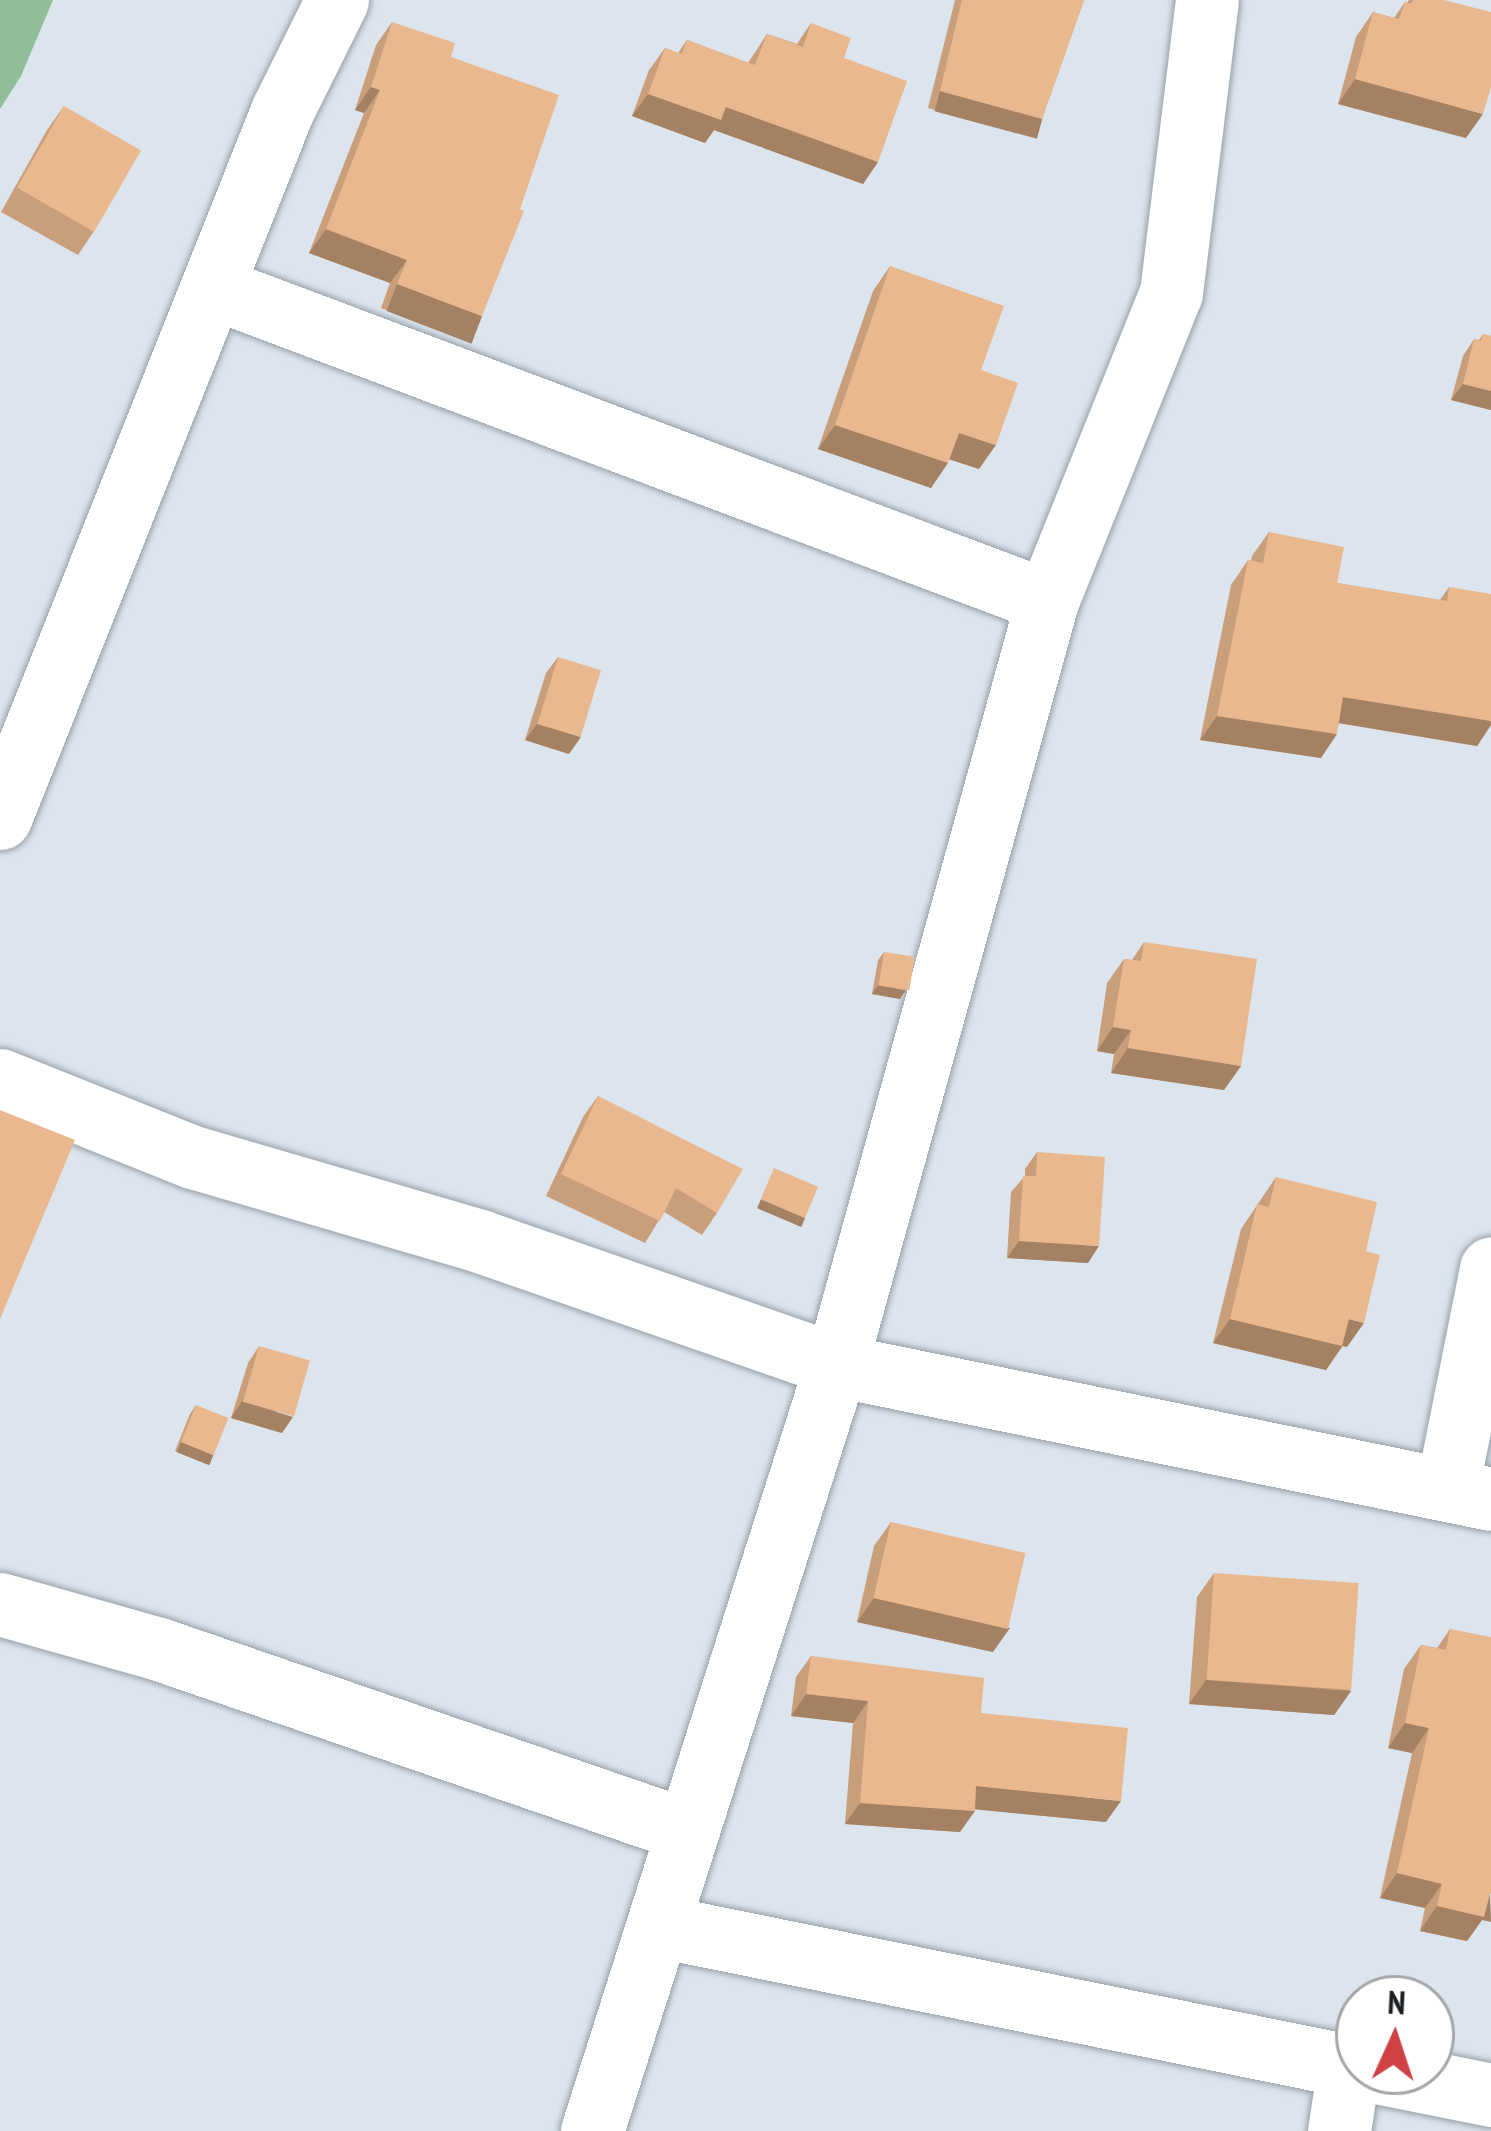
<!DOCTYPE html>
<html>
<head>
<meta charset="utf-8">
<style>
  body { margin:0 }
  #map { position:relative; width:1491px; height:2131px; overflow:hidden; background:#dce5ee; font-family:"PT Sans Narrow",sans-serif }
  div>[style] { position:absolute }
  .green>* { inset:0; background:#8fbe98 }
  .roads { filter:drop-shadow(0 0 3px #97a0a8) drop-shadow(0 0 3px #97a0a8) }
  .minor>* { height:63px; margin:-31.5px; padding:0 31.5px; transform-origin:31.5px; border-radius:31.5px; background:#fff }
  .wall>* { inset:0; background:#c99e7a }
  .shaded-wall>* { inset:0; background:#a48163; transform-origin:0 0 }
  .building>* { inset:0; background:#eab88e; transform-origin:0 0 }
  span { translate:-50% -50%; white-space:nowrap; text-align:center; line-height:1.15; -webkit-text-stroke:10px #fff; paint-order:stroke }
  .north { position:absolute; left:1335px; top:1975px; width:120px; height:120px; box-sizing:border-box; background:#fff; border:3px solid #a5a6a7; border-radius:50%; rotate:3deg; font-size:33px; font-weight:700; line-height:48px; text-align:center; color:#1d2023 }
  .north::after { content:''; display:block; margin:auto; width:42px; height:54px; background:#d04144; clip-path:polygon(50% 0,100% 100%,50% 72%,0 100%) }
</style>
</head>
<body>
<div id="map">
  <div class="green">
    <i style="clip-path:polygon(0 0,53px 0,21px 76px,0 109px)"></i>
  </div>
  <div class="roads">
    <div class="minor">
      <i style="left:212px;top:287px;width:892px;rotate:20.61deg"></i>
      <i style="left:0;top:818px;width:761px;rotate:-68.25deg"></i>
      <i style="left:282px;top:111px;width:124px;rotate:-63.6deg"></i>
      <i style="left:0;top:1080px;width:208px;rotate:21.8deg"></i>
      <i style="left:193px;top:1157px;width:299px;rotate:16.3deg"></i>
      <i style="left:480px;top:1241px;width:377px;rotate:19.2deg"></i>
      <i style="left:836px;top:1365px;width:669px;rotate:11.56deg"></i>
      <i style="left:1447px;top:1489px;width:225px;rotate:-78.7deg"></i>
      <i style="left:0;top:1604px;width:165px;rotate:15.8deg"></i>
      <i style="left:159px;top:1649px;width:557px;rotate:18.96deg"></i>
      <i style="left:659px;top:1926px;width:714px;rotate:11.47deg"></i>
      <i style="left:1372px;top:2071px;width:121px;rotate:11.4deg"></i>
      <i style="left:592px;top:2131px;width:804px;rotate:-72.33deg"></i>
      <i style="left:836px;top:1365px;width:793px;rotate:-74.56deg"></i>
      <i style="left:1047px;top:601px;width:332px;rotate:-68.1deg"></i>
      <i style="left:1171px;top:293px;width:295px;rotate:-83deg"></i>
      <i style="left:1339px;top:2131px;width:66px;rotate:-81.3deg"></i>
    </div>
  </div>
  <div class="wall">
    <i style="clip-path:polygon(955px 0,1084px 0,1042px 119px,1030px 136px,928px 108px)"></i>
    <i style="clip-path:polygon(1409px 0,1444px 0,1466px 138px,1338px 104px,1356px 37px,1373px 12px,1394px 18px,1405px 2px,1407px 3px)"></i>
    <i style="clip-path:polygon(392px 22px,451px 57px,482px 316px,466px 340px,381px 308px,390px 283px,309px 253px,364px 113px,355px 110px,376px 45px)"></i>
    <i style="clip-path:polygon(811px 23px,844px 58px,878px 162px,863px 184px,714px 130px,705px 143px,632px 116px,649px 70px,665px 48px,678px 53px,687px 40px,748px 63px,767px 34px,797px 44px)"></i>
    <i style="clip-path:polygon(64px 106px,94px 231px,78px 255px,1px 212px,47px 130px)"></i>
    <i style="clip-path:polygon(890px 266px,981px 370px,979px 469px,949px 459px,931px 488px,818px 449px,873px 291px)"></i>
    <i style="clip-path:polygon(1483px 334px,1491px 336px,1491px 410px,1451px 400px,1463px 356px,1474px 339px,1479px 340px)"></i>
    <i style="clip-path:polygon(1269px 532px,1337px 583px,1440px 600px,1449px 587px,1491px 721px,1491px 725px,1477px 746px,1339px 723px,1321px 758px,1200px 740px,1231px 585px,1248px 560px,1251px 561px,1252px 556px)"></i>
    <i style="clip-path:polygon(558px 657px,569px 754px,525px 740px,546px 673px)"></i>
    <i style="clip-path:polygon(1144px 942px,1241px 1066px,1224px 1090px,1111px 1073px,1114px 1054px,1097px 1051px,1107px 983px,1124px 959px,1132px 960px)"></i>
    <i style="clip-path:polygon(884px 952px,900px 999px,872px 994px,878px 960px)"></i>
    <i style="clip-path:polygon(598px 1096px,717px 1213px,702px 1235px,664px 1212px,645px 1243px,546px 1196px,583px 1117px)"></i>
    <i style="clip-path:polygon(1037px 1152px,1088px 1263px,1007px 1258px,1011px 1192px,1025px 1176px,1025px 1169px)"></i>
    <i style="clip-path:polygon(1276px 1177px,1347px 1347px,1343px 1346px,1326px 1370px,1213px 1343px,1241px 1229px)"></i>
    <i style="clip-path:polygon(259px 1346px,282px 1433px,231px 1418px,248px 1363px)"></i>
    <i style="clip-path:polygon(196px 1405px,207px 1464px,175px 1451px,190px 1414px)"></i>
    <i style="clip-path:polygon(891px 1522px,993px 1652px,857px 1622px,874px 1546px)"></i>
    <i style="clip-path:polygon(1214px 1573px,1351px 1691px,1334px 1715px,1189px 1704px,1197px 1597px)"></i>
    <i style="clip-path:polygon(1450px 1629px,1482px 1920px,1467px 1941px,1420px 1931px,1425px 1908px,1380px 1898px,1412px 1753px,1388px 1748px,1404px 1669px,1421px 1645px,1437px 1648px)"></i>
    <i style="clip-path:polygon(811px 1656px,981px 1713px,1106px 1822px,975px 1809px,960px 1832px,845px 1824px,853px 1723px,791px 1716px,796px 1677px)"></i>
  </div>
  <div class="shaded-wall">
    <i style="clip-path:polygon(1355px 79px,1483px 114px,1466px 138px,1338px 104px)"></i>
    <i style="clip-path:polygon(371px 87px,380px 90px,364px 113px,355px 110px)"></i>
    <i style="left:940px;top:91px;width:106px;height:21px;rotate:15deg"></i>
    <i style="clip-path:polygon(648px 94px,726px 107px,878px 162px,863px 184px,714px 130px,705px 143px,632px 116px)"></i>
    <i style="clip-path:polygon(326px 229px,407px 260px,390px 283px,309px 253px)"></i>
    <i style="left:397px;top:284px;width:91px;height:29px;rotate:21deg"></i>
    <i style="clip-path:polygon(1463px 384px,1491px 391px,1491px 410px,1451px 400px)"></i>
    <i style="clip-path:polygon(835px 425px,948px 463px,931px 488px,818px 449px)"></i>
    <i style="clip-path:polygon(959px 433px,996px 445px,979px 469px,942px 457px)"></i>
    <i style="clip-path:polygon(1343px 697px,1491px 721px,1491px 725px,1477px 746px,1326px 721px)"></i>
    <i style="clip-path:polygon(1217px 716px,1337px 734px,1321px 758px,1200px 740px)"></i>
    <i style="clip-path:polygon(537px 724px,581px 737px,569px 754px,525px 740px)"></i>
    <i style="clip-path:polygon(878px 985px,906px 990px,900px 999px,872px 994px)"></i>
    <i style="clip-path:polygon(1113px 1027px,1131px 1030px,1114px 1054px,1097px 1051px)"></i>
    <i style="clip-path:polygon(1128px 1048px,1241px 1066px,1224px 1090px,1111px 1073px)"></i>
    <i style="left:761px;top:1199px;width:48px;height:10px;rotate:23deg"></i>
    <i style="clip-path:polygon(1019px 1241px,1099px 1246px,1088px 1263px,1007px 1258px)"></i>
    <i style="clip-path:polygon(1230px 1319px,1342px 1346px,1326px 1370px,1213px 1343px)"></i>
    <i style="clip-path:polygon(1349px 1319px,1364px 1323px,1347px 1347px,1332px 1343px)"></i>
    <i style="clip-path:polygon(242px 1401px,293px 1417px,282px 1433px,231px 1418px)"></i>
    <i style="left:181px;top:1442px;width:35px;height:11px;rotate:22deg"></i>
    <i style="clip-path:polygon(874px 1598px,1010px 1628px,993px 1652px,857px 1622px)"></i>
    <i style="clip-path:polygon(1206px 1680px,1351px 1691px,1334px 1715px,1189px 1704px)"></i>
    <i style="clip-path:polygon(806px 1694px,868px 1701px,853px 1723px,791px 1716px)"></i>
    <i style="clip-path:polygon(1405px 1723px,1429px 1728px,1412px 1753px,1388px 1748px)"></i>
    <i style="clip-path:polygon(976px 1786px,1121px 1801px,1106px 1822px,961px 1808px)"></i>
    <i style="clip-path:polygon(860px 1803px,975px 1811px,960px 1832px,845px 1824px)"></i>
    <i style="clip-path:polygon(1397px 1873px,1442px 1884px,1425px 1908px,1380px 1898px)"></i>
    <i style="clip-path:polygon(1490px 1894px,1491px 1922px,1482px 1920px,1467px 1941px,1420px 1931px,1437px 1906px)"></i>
  </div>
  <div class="building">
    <i style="clip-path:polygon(962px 0,1084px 0,1042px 119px,940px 91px)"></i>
    <i style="clip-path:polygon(1413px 0,1444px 0,1491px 12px,1491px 87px,1483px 114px,1355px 79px,1373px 12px,1399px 19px,1405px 2px,1411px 4px)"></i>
    <i style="clip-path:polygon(392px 22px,455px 43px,451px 57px,559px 95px,520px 209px,524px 211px,482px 316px,397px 284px,407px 260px,326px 229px,380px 90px,371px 87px)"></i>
    <i style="clip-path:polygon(811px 23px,851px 38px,844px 58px,907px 81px,878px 162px,726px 107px,721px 120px,648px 94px,665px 48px,682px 54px,687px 40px,755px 65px,767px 34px,803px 47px)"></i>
    <i style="left:64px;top:106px;width:89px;height:94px;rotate:30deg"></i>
    <i style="clip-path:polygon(890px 266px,1004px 306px,981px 370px,1018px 383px,996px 445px,959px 433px,948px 463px,835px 425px)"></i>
    <i style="clip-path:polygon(1483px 334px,1491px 336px,1491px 391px,1463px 384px,1474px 339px,1481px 341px)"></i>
    <i style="clip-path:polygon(1269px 532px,1344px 547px,1337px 583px,1447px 601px,1449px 587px,1491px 594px,1491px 721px,1343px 697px,1337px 734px,1217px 716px,1248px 560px,1263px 563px)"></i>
    <i style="left:558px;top:657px;width:45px;height:70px;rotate:17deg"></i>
    <i style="clip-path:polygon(1144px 942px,1257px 959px,1241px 1066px,1128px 1048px,1131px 1030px,1113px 1027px,1124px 959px,1141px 961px)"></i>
    <i style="left:884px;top:952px;width:31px;height:34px;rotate:9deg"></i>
    <i style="clip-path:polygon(598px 1096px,743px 1169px,717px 1213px,676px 1188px,660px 1221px,561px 1174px)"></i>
    <i style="clip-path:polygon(0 1110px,75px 1140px,0 1319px)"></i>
    <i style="clip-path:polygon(1037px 1152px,1105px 1157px,1099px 1246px,1019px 1241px,1023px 1176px,1036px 1176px)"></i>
    <i style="left:774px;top:1168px;width:48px;height:34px;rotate:23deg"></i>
    <i style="clip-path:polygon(1276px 1177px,1377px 1202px,1366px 1251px,1380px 1255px,1364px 1323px,1349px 1319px,1342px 1346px,1230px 1319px,1257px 1204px,1269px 1207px)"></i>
    <i style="left:259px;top:1346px;width:53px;height:58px;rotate:16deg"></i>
    <i style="left:196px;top:1405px;width:35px;height:40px;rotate:22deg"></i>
    <i style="left:891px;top:1522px;width:138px;height:78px;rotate:13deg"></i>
    <i style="left:1214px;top:1573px;width:145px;height:107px;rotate:4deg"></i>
    <i style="clip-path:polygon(1450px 1629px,1491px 1637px,1491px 1894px,1490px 1894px,1484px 1917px,1437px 1906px,1442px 1884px,1397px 1873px,1429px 1728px,1405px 1723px,1421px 1645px,1446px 1650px)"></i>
    <i style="clip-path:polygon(811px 1656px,984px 1678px,981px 1713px,1128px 1728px,1121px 1801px,976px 1786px,975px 1811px,860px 1803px,868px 1701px,806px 1694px)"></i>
  </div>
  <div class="north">N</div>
</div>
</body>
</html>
